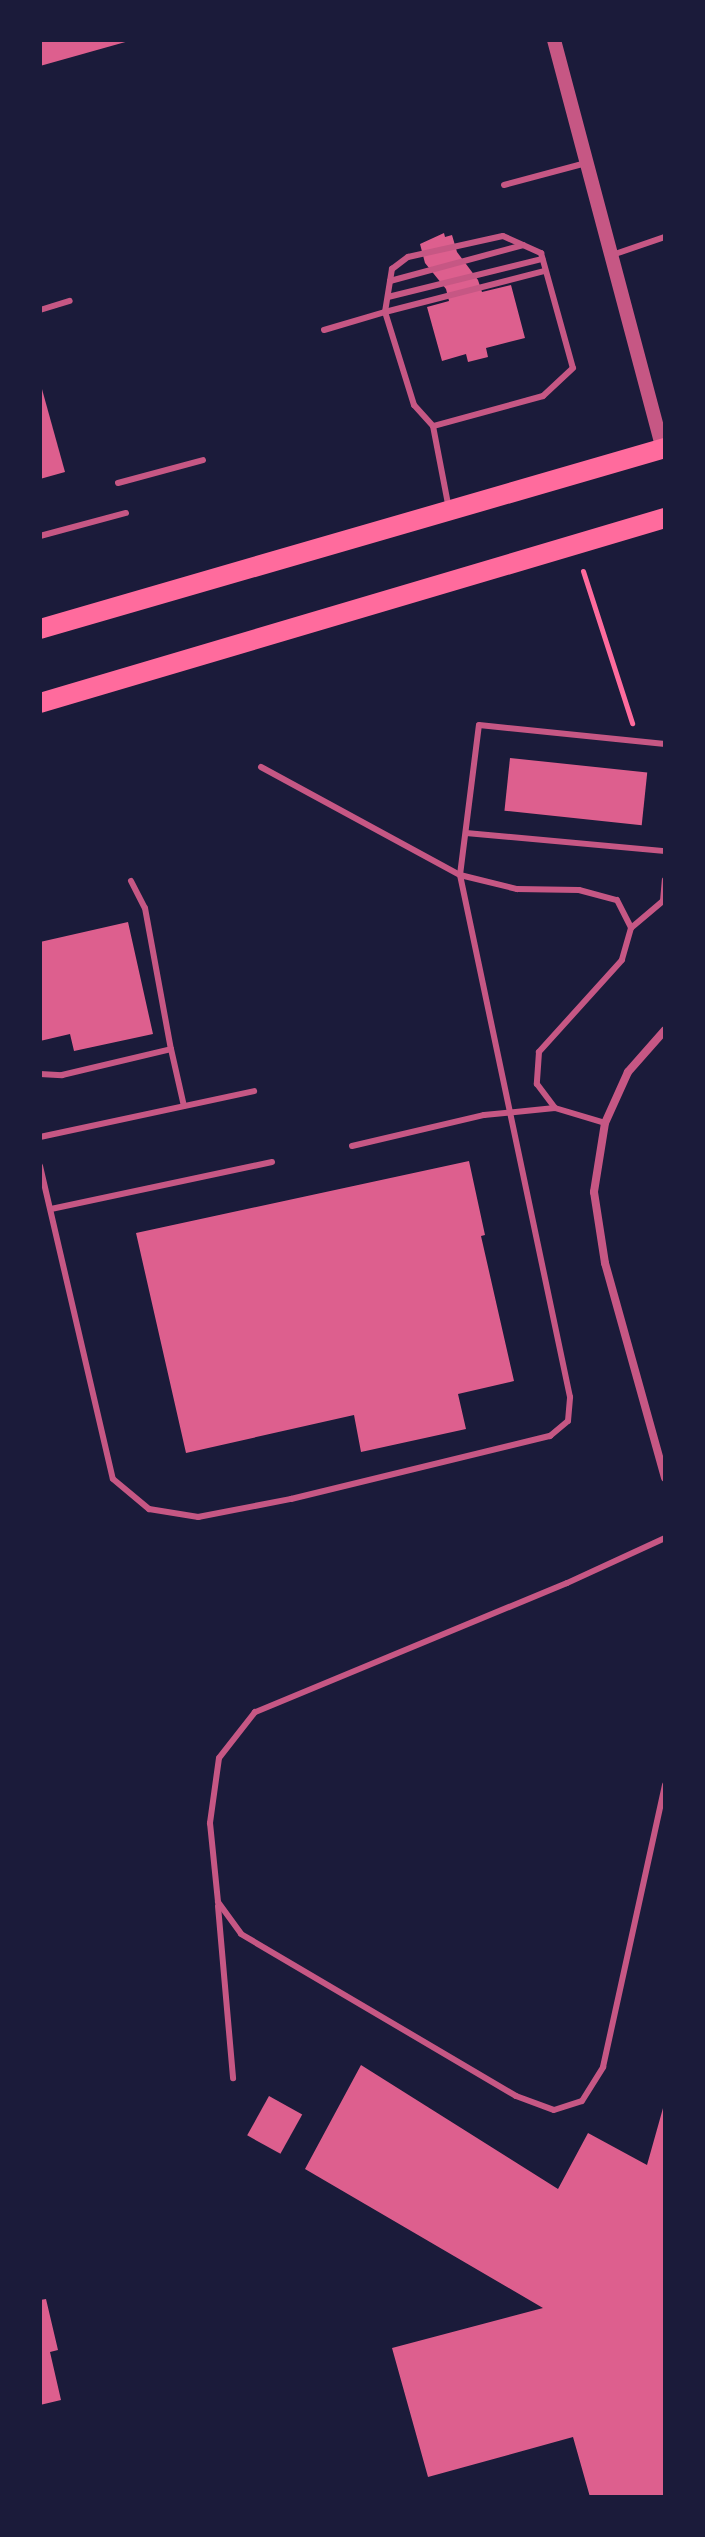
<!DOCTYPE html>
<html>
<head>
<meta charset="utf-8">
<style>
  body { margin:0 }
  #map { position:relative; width:705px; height:2537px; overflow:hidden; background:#1b1b3a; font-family:"Source Sans 3",sans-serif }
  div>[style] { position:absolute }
  .building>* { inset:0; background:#dd5f8e; transform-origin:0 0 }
  .path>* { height:5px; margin:-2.5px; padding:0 2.5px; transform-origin:2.5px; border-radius:2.5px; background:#ff6b9d }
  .service>* { height:6px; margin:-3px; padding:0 3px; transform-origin:3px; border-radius:3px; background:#c65784 }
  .minor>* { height:8px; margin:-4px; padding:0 4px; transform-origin:4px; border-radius:4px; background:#c65784 }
  .tertiary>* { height:14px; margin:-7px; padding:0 7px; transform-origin:7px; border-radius:7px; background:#c65784 }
  .primary>* { height:20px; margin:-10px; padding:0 10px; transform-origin:10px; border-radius:10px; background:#ff6b9d }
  span { translate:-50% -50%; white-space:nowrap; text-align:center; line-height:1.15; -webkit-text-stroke:6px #1b1b3a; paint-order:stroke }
  .frame { position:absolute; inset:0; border:42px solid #1b1b3a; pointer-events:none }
</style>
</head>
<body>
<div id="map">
  <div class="building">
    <i style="clip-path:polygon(40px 40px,129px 40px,129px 41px,40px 66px)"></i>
    <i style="clip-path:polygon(444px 233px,445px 237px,452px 235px,457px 252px,478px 280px,482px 292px,511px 285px,525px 338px,486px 348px,488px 357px,468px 362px,466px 354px,442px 361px,427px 307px,449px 301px,446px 289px,425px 263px,420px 244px)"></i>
    <i style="clip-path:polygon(40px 382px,65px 472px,40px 479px)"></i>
    <i style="left:510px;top:758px;width:138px;height:53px;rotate:6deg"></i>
    <i style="clip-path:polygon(128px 922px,153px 1034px,74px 1051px,70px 1034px,40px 1041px,40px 942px)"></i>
    <i style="clip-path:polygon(469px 1161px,485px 1235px,481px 1236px,514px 1381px,458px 1394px,466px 1429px,361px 1452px,354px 1415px,186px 1453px,136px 1233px)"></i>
    <i style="clip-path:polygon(361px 2065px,558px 2189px,588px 2133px,647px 2165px,665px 2101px,665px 2497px,590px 2497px,573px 2437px,428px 2477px,392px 2348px,543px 2308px,305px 2169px)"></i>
    <i style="left:269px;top:2096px;width:38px;height:45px;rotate:29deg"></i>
    <i style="clip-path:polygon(46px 2299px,58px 2350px,50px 2352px,61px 2400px,40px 2405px,40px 2300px)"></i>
  </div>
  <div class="path">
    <i style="left:583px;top:571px;width:160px;rotate:72.1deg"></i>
  </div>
  <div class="service">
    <i style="left:504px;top:185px;width:85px;rotate:-15deg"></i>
    <i style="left:612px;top:255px;width:56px;rotate:-18.8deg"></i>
    <i style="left:390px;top:281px;width:138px;rotate:-15.1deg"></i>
    <i style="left:388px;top:297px;width:159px;rotate:-13.9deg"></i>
    <i style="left:40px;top:310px;width:31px;rotate:-17deg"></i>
    <i style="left:324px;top:330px;width:64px;rotate:-16.4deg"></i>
    <i style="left:385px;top:312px;width:44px;rotate:-80.8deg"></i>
    <i style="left:392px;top:269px;width:20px;rotate:-37deg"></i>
    <i style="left:408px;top:257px;width:97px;rotate:-12.5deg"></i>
    <i style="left:503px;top:236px;width:42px;rotate:24.1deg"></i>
    <i style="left:541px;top:253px;width:119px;rotate:74.5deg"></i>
    <i style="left:573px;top:368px;width:41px;rotate:137deg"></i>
    <i style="left:543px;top:396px;width:114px;rotate:164.7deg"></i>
    <i style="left:433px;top:426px;width:28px;rotate:-132deg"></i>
    <i style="left:414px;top:405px;width:97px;rotate:-107.3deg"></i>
    <i style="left:385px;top:312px;width:165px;rotate:-14.4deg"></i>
    <i style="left:433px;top:426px;width:85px;rotate:79.1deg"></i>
    <i style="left:118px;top:483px;width:88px;rotate:-15.1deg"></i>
    <i style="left:40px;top:536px;width:89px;rotate:-15deg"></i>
    <i style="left:261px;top:767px;width:226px;rotate:28.5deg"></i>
    <i style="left:460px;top:875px;width:59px;rotate:13.8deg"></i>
    <i style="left:517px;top:889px;width:62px;rotate:0.9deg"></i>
    <i style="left:579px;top:890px;width:39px;rotate:15deg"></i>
    <i style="left:617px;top:900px;width:31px;rotate:63deg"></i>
    <i style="left:631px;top:928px;width:33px;rotate:106deg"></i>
    <i style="left:622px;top:960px;width:124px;rotate:132.1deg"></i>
    <i style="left:539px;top:1052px;width:32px;rotate:94deg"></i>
    <i style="left:537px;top:1084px;width:30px;rotate:53deg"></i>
    <i style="left:555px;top:1108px;width:52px;rotate:16.7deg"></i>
    <i style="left:466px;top:833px;width:200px;rotate:5.2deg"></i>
    <i style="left:131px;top:881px;width:30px;rotate:63deg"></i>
    <i style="left:145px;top:908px;width:143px;rotate:79.6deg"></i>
    <i style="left:631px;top:928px;width:42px;rotate:-40.2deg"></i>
    <i style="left:663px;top:901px;width:21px;rotate:-85deg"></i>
    <i style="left:40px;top:1074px;width:22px;rotate:3deg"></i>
    <i style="left:62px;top:1075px;width:112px;rotate:-13.4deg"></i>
    <i style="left:171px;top:1049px;width:58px;rotate:77.2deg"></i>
    <i style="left:40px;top:1137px;width:219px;rotate:-12.1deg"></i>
    <i style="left:352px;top:1146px;width:136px;rotate:-13.2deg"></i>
    <i style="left:484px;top:1115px;width:71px;rotate:-5.6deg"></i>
    <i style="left:40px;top:1166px;width:321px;rotate:76.9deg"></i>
    <i style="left:113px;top:1479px;width:47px;rotate:39.8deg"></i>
    <i style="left:149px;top:1509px;width:50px;rotate:9.3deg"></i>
    <i style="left:198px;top:1517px;width:95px;rotate:-11deg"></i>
    <i style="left:291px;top:1499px;width:267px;rotate:-13.7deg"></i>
    <i style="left:550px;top:1436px;width:23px;rotate:-40deg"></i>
    <i style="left:568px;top:1421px;width:24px;rotate:-85deg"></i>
    <i style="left:570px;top:1397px;width:533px;rotate:-101.9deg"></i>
    <i style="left:460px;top:875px;width:151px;rotate:-82.8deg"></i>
    <i style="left:479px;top:725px;width:187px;rotate:5.8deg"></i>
    <i style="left:51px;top:1209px;width:226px;rotate:-12deg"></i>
    <i style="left:665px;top:1538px;width:108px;rotate:155.3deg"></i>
    <i style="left:567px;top:1583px;width:338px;rotate:157.5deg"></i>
    <i style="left:255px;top:1712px;width:58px;rotate:128deg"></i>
    <i style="left:219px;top:1758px;width:66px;rotate:97.9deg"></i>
    <i style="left:210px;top:1823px;width:79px;rotate:84.2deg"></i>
    <i style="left:218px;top:1902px;width:39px;rotate:54deg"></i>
    <i style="left:241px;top:1934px;width:319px;rotate:30.5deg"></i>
    <i style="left:516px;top:2096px;width:40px;rotate:20.2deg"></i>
    <i style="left:554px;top:2110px;width:29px;rotate:-18deg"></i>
    <i style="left:582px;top:2101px;width:40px;rotate:-58deg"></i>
    <i style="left:603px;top:2067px;width:289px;rotate:-77.6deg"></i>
    <i style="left:218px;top:1906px;width:173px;rotate:85deg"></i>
  </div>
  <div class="minor">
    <i style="left:665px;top:1030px;width:56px;rotate:131.4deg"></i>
    <i style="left:628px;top:1072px;width:56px;rotate:114.3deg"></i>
    <i style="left:605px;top:1123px;width:70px;rotate:99.1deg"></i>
    <i style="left:594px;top:1192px;width:72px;rotate:81.2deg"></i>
    <i style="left:605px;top:1263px;width:223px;rotate:74.4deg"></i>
  </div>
  <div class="tertiary">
    <i style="left:554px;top:40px;width:423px;rotate:75.1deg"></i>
  </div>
  <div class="primary">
    <i style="left:40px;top:629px;width:651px;rotate:-16.15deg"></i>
    <i style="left:40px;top:703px;width:652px;rotate:-16.49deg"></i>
  </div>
  <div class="frame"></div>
</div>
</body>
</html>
